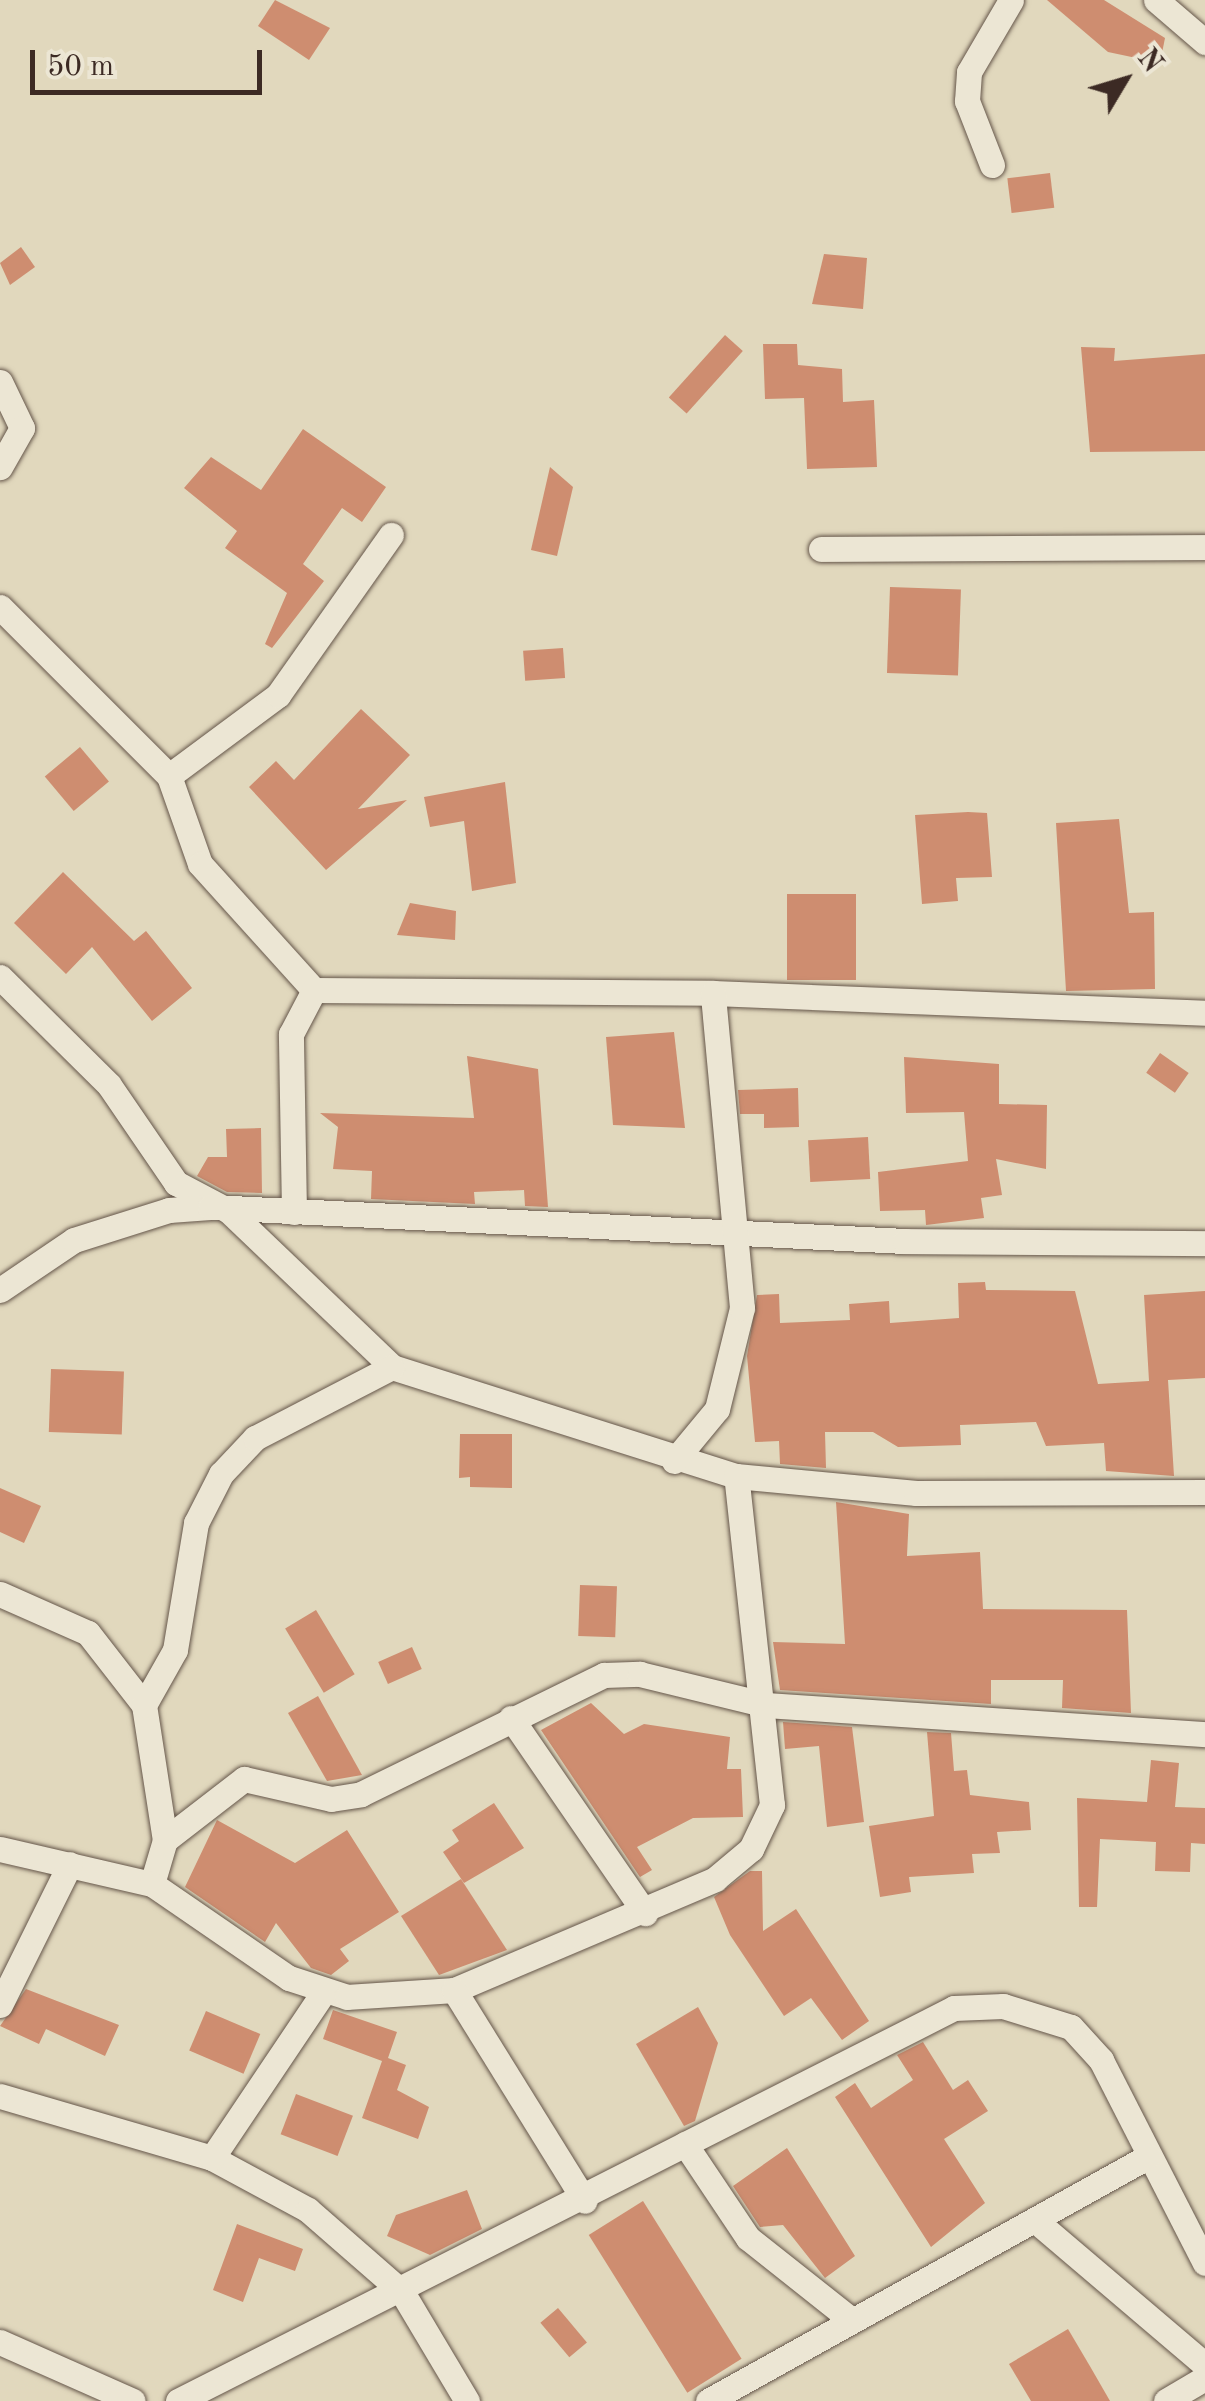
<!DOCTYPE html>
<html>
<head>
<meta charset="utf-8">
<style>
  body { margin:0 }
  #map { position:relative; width:1205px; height:2401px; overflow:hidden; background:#e1d8bd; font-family:"Old Standard TT",serif }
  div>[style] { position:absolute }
  .building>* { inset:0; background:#ce8d70; transform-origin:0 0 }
  .roads { filter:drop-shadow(0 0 2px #65564a) drop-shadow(0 0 2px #65564a) }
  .street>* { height:25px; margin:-12.5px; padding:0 12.5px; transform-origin:12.5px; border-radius:12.5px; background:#ece6d4 }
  span { translate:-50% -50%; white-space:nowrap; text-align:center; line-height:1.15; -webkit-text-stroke:9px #ece6d4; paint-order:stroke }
  .north { position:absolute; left:1075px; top:30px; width:100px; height:100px; -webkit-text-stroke:8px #ece6d4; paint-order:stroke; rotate:52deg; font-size:28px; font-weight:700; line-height:40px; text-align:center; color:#3c2a24 }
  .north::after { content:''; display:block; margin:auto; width:35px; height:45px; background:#3c2a24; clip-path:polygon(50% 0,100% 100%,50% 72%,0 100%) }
  .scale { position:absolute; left:30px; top:50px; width:232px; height:45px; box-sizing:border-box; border:5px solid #3c2a24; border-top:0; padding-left:12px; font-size:30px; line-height:35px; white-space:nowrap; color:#3c2a24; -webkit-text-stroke:8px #ece6d4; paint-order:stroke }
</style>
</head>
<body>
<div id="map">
  <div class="building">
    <i style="clip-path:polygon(275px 0,330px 28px,309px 60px,258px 26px)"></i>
    <i style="clip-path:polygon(1047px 0,1104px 0,1165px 38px,1160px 63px,1108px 52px)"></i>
    <i style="left:1050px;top:173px;width:35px;height:43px;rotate:83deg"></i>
    <i style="clip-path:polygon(21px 247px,35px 267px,10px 285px,0 263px)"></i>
    <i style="clip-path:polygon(824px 254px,867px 258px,863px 309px,812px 304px)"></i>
    <i style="left:725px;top:335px;width:24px;height:84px;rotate:42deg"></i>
    <i style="clip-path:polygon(763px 344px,797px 344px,798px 365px,842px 369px,843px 402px,874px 400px,877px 467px,807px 469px,804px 398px,765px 399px)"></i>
    <i style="clip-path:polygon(1081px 347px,1115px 348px,1114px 361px,1205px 354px,1205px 451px,1090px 452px)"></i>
    <i style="clip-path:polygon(303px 429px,386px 487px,362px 522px,342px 508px,303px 564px,324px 581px,272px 648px,265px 644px,287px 593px,225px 548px,237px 531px,184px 488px,211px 457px,261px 490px)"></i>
    <i style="clip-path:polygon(550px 467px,573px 487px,557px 556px,531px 550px)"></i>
    <i style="left:890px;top:587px;width:71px;height:86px;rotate:2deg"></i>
    <i style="left:563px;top:648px;width:30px;height:40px;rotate:86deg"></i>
    <i style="clip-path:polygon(361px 709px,410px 755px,358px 809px,407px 800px,326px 870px,249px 787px,276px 761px,294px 780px)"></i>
    <i style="left:80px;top:747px;width:45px;height:46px;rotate:50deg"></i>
    <i style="clip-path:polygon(505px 782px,516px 883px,472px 891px,464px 821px,430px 827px,424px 797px)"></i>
    <i style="clip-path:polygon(968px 812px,987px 813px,992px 877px,956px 878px,958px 901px,922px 904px,915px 815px)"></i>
    <i style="clip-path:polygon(1119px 819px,1129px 913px,1154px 912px,1155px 989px,1066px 991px,1056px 823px)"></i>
    <i style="clip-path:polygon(63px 872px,134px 941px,146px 931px,192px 988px,152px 1021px,92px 947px,66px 974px,14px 923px)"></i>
    <i style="left:787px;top:894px;width:69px;height:86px"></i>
    <i style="clip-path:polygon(410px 903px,456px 911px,455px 940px,397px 935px)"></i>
    <i style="clip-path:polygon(674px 1032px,685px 1128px,613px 1125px,606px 1037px)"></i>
    <i style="left:1160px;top:1053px;width:35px;height:24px;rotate:35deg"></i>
    <i style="clip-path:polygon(467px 1056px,538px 1069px,548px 1207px,525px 1206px,524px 1190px,474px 1192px,475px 1204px,371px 1199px,372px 1171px,333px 1169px,338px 1127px,320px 1113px,474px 1118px)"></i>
    <i style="clip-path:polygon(904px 1057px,999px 1064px,999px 1104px,1047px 1105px,1046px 1169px,996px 1159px,1002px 1195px,981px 1198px,984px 1218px,926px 1225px,925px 1210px,880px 1211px,878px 1172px,968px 1161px,964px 1112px,906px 1113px)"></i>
    <i style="clip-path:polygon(798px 1088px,799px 1127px,764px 1128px,764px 1114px,740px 1114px,738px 1090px)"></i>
    <i style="clip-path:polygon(261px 1128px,262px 1193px,227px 1192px,197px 1176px,208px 1157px,227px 1157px,226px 1129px)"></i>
    <i style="left:868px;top:1137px;width:42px;height:60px;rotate:87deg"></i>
    <i style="clip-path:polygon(985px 1282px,986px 1290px,1075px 1291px,1098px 1384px,1149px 1381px,1144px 1295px,1205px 1291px,1205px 1378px,1168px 1380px,1174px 1476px,1106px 1471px,1104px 1443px,1046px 1446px,1036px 1422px,960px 1425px,961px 1445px,898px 1447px,873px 1432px,825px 1432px,826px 1468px,780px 1464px,779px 1441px,755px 1442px,747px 1356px,757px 1295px,779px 1294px,780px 1323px,850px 1320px,849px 1304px,889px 1301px,890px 1323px,959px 1318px,958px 1283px)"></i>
    <i style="left:51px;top:1369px;width:73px;height:63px;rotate:2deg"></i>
    <i style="clip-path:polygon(460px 1434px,512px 1434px,512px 1488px,470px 1487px,470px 1477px,459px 1478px)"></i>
    <i style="clip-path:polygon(0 1488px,41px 1506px,24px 1543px,0 1532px)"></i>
    <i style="clip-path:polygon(836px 1502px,909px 1514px,907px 1556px,980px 1552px,983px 1609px,1127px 1610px,1131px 1713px,1062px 1708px,1063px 1680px,991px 1680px,991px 1704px,780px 1690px,773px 1642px,845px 1644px)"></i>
    <i style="left:580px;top:1585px;width:37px;height:51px;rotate:2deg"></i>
    <i style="left:316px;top:1610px;width:75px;height:36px;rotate:59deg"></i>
    <i style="left:412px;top:1647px;width:24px;height:37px;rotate:66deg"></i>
    <i style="clip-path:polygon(318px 1696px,362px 1775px,327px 1781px,288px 1713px)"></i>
    <i style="clip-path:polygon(591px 1703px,624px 1734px,644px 1724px,730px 1737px,727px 1769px,741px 1769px,743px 1817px,693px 1818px,637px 1847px,652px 1870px,640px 1877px,541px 1730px)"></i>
    <i style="clip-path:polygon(783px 1722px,852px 1727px,864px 1822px,827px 1827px,819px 1746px,785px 1749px)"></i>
    <i style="clip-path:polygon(927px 1732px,951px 1733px,954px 1771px,967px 1770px,970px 1795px,1029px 1802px,1031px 1830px,997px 1832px,1000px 1853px,972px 1854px,974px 1873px,909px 1877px,911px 1892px,880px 1897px,869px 1826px,934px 1816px)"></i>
    <i style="clip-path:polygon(1151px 1760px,1179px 1763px,1175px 1807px,1205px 1808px,1205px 1844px,1191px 1843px,1190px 1872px,1155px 1871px,1156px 1842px,1100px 1839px,1097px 1907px,1079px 1907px,1077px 1798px,1147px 1802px)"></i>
    <i style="clip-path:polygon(494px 1803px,524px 1848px,464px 1883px,443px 1852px,459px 1841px,452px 1830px)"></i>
    <i style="clip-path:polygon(217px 1820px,295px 1863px,347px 1830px,399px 1912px,340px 1949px,349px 1961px,331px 1975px,311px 1968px,276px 1923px,265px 1942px,185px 1887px)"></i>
    <i style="clip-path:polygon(750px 1871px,762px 1871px,763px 1931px,796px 1909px,869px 2021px,842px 2040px,811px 1998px,784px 2016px,730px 1935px,714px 1897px)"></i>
    <i style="clip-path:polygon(461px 1879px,507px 1950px,439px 1975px,401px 1916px)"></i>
    <i style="clip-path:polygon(26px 1989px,119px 2025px,105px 2056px,46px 2029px,39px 2044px,0 2026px)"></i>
    <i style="clip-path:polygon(698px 2007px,718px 2043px,695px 2121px,684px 2126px,636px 2044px)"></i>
    <i style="clip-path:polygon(333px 2010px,397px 2032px,388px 2058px,406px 2065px,397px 2090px,429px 2107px,418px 2139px,362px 2118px,382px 2061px,323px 2039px)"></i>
    <i style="left:206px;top:2011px;width:59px;height:43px;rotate:23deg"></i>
    <i style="clip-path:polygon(923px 2042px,953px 2090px,968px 2080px,988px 2111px,944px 2139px,985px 2203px,931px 2247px,835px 2097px,855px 2083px,871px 2108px,913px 2080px,897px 2055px)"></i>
    <i style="left:296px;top:2094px;width:61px;height:43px;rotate:21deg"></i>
    <i style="clip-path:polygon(787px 2148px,855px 2256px,825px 2278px,783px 2225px,760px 2227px,733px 2186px)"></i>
    <i style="clip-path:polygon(467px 2190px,482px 2229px,430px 2255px,387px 2236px,396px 2215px)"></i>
    <i style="left:643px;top:2201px;width:186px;height:64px;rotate:58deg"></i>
    <i style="clip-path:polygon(237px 2224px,303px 2249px,295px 2271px,259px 2258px,243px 2302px,213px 2290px)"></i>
    <i style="left:558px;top:2308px;width:45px;height:23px;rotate:50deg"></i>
    <i style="clip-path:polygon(1068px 2329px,1091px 2368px,1110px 2401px,1031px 2401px,1009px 2364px)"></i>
  </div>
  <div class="roads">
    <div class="street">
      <i style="left:1156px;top:0;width:65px;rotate:40.6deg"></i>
      <i style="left:992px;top:165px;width:69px;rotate:-111.3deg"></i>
      <i style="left:967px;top:101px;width:29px;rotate:-86deg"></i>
      <i style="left:969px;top:72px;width:83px;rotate:-59.7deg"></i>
      <i style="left:0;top:382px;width:51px;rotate:64.4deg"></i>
      <i style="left:22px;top:428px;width:45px;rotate:119.4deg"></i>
      <i style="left:821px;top:549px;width:384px;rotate:-0.3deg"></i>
      <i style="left:0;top:607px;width:239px;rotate:45deg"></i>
      <i style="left:169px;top:776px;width:93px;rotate:70.6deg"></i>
      <i style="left:200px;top:864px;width:170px;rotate:47.9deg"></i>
      <i style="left:169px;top:776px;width:136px;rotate:-36.6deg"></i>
      <i style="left:278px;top:695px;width:196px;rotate:-54.8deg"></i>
      <i style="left:0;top:977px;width:153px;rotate:44.7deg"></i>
      <i style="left:109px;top:1085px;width:119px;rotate:55.6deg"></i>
      <i style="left:176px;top:1183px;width:60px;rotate:27.8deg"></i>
      <i style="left:229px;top:1211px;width:226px;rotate:43.7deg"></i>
      <i style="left:392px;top:1367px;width:361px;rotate:17.6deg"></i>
      <i style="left:736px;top:1476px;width:181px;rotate:5.4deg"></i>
      <i style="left:916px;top:1493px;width:289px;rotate:-0.2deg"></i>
      <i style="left:294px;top:1212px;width:178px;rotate:-91deg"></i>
      <i style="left:291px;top:1034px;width:50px;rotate:-62.4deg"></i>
      <i style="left:314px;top:990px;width:399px;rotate:0.4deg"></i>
      <i style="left:713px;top:993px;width:492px;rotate:2.3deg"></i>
      <i style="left:0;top:1290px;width:89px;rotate:-34deg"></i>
      <i style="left:74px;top:1240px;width:100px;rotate:-17.5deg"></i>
      <i style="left:169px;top:1210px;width:41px;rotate:-4.2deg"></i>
      <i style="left:210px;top:1207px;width:696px;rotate:2.8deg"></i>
      <i style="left:905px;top:1241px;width:300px;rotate:0.4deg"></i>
      <i style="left:674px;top:1461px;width:67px;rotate:-50.4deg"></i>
      <i style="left:717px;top:1409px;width:104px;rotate:-76.1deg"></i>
      <i style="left:742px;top:1308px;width:316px;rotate:-95.3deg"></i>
      <i style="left:0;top:1594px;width:96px;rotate:23.9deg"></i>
      <i style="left:88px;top:1633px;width:91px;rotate:52.1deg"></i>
      <i style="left:144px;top:1705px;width:137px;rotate:81.2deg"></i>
      <i style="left:165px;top:1840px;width:46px;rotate:106.5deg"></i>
      <i style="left:144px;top:1705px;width:63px;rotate:-60.6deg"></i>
      <i style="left:175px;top:1650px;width:129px;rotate:-80.6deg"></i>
      <i style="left:196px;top:1523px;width:55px;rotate:-63deg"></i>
      <i style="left:221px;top:1474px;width:50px;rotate:-46.6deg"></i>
      <i style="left:255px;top:1438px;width:154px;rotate:-27.4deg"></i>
      <i style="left:511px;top:1718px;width:237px;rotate:55.5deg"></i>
      <i style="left:165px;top:1840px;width:100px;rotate:-37.7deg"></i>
      <i style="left:244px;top:1779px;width:89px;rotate:12.9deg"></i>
      <i style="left:331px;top:1799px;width:30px;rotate:-9deg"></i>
      <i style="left:361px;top:1794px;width:271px;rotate:-26.1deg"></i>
      <i style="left:604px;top:1675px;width:36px;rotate:-2deg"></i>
      <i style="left:640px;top:1674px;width:131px;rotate:13.7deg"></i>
      <i style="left:767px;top:1705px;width:439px;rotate:3.8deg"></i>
      <i style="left:0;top:1849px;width:156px;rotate:13deg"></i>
      <i style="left:152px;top:1884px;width:166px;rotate:34.5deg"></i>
      <i style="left:289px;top:1978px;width:61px;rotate:18.1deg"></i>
      <i style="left:347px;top:1997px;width:107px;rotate:-3.7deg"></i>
      <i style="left:454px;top:1990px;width:284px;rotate:-23deg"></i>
      <i style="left:715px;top:1879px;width:47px;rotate:-39.8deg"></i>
      <i style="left:751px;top:1849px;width:49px;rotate:-64.5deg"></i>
      <i style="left:772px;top:1805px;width:331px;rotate:-96.2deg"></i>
      <i style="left:454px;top:1990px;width:248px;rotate:58.2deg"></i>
      <i style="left:0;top:2005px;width:157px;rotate:-63.6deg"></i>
      <i style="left:0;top:2096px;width:221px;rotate:16.3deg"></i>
      <i style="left:212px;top:2158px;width:109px;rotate:28.4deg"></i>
      <i style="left:308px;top:2210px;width:125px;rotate:41.1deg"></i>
      <i style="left:402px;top:2292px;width:127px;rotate:59.2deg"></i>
      <i style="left:685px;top:2144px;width:113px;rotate:56.2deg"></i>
      <i style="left:748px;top:2238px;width:129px;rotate:38.4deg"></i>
      <i style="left:212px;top:2158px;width:197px;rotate:-56.1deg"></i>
      <i style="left:1036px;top:2221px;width:222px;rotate:40.4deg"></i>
      <i style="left:0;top:2342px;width:145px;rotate:23.9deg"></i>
      <i style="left:178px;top:2401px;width:870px;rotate:-26.86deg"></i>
      <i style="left:954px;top:2008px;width:49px;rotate:-2.3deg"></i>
      <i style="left:1003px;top:2006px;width:71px;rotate:17.2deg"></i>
      <i style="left:1071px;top:2027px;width:45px;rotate:47.7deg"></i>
      <i style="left:1101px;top:2060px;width:228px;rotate:62.9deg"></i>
      <i style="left:708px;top:2401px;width:504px;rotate:-29.05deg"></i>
      <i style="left:1166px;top:2401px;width:45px;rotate:-30.5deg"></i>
    </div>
  </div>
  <div class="north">N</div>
  <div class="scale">50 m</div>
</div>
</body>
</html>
